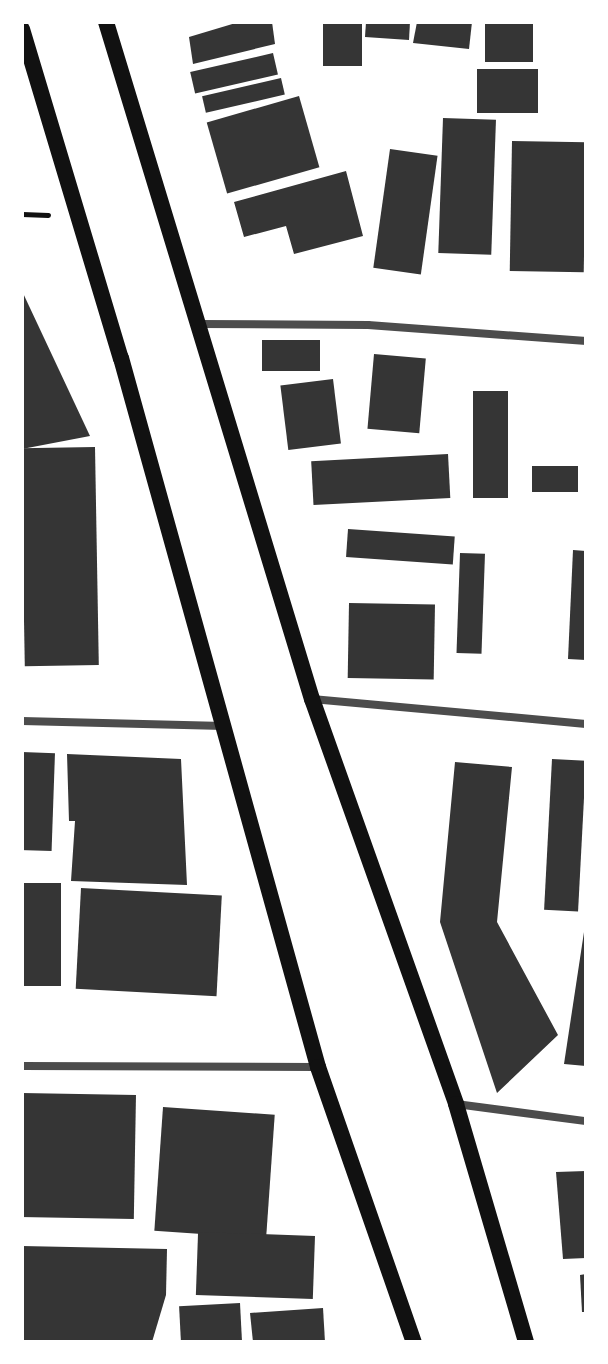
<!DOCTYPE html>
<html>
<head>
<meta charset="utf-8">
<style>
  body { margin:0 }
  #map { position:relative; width:608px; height:1364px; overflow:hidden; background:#fff; font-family:"IBM Plex Sans",sans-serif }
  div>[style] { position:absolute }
  .building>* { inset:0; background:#353535; transform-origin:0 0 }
  .path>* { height:5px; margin:-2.5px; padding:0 2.5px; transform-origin:2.5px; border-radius:2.5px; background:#111 }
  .minor>* { height:8px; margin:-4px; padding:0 4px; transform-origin:4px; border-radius:4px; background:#4c4c4c }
  .secondary>* { height:16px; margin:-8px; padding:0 8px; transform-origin:8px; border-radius:8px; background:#111 }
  span { translate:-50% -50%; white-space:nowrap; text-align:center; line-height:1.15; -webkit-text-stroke:7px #fff; paint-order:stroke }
  .frame { position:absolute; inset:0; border:24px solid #fff; pointer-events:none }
</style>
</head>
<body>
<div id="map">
  <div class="building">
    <i style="clip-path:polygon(239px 22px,272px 22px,275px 44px,193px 64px,189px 37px)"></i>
    <i style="left:323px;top:22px;width:39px;height:44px"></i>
    <i style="clip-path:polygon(366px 22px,410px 22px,409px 40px,365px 37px)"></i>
    <i style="clip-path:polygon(417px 22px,472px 22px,469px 49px,413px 43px)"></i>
    <i style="left:485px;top:22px;width:48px;height:40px"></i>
    <i style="left:273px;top:53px;width:22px;height:85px;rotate:77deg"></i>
    <i style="left:477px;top:69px;width:61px;height:44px"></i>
    <i style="left:281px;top:78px;width:17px;height:81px;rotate:77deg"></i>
    <i style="left:299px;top:96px;width:74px;height:96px;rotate:74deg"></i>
    <i style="left:443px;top:118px;width:53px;height:135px;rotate:2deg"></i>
    <i style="left:512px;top:141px;width:74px;height:130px;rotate:1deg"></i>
    <i style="left:390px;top:149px;width:48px;height:120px;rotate:8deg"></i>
    <i style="clip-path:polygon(346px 171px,363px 236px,294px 254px,286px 226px,244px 237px,234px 202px)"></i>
    <i style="clip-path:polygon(22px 291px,90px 436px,22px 449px)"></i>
    <i style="left:262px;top:340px;width:58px;height:31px"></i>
    <i style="left:374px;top:354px;width:52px;height:75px;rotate:5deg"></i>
    <i style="left:333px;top:379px;width:65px;height:53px;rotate:83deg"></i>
    <i style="left:473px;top:391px;width:35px;height:107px"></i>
    <i style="left:95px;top:447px;width:218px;height:74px;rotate:89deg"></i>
    <i style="left:448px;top:454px;width:44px;height:137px;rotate:87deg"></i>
    <i style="left:532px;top:466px;width:46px;height:26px"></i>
    <i style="left:348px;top:529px;width:107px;height:28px;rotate:4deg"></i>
    <i style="clip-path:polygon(573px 550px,586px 551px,586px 660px,568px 659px)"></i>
    <i style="left:460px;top:553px;width:25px;height:100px;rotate:2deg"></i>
    <i style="left:349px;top:603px;width:86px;height:75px;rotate:1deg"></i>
    <i style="left:22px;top:752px;width:33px;height:98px;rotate:2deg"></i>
    <i style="clip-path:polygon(67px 754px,181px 759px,187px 885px,71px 881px,75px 821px,69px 821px)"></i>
    <i style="left:552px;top:759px;width:34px;height:151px;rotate:3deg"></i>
    <i style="clip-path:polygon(455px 762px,512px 767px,497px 922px,558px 1035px,497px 1093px,440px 922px)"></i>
    <i style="left:22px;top:883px;width:39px;height:103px"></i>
    <i style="left:81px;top:888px;width:141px;height:101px;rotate:3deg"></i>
    <i style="clip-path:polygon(584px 932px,586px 932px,586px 1066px,564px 1064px)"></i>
    <i style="left:22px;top:1093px;width:114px;height:124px;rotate:1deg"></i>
    <i style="left:163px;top:1107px;width:112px;height:124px;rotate:4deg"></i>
    <i style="clip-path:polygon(586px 1171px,586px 1258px,563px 1259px,556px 1172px)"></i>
    <i style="left:315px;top:1236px;width:63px;height:117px;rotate:92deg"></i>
    <i style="clip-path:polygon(22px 1246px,167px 1249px,166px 1295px,152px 1342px,22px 1342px)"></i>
    <i style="clip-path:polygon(586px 1274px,586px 1312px,582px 1312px,580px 1275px)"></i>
    <i style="left:240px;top:1303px;width:39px;height:61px;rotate:87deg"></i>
    <i style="clip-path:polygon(323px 1308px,325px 1342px,253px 1342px,250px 1313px)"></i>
  </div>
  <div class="path">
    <i style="left:22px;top:214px;width:26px;rotate:2deg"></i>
  </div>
  <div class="minor">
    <i style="left:198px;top:324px;width:170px;rotate:0.3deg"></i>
    <i style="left:368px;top:325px;width:219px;rotate:4.2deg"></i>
    <i style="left:312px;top:699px;width:275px;rotate:5.2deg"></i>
    <i style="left:22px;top:721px;width:202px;rotate:1.4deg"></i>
    <i style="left:22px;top:1066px;width:295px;rotate:0.2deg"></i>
    <i style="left:456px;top:1104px;width:131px;rotate:7.5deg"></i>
  </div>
  <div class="secondary">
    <i style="left:106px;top:22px;width:708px;rotate:73.08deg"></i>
    <i style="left:312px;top:699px;width:430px;rotate:70.4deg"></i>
    <i style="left:456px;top:1104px;width:248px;rotate:73.6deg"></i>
    <i style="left:22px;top:29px;width:344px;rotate:73.3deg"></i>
    <i style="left:121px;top:358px;width:736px;rotate:74.47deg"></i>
    <i style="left:318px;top:1067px;width:291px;rotate:70.8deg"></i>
  </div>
  <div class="frame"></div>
</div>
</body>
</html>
